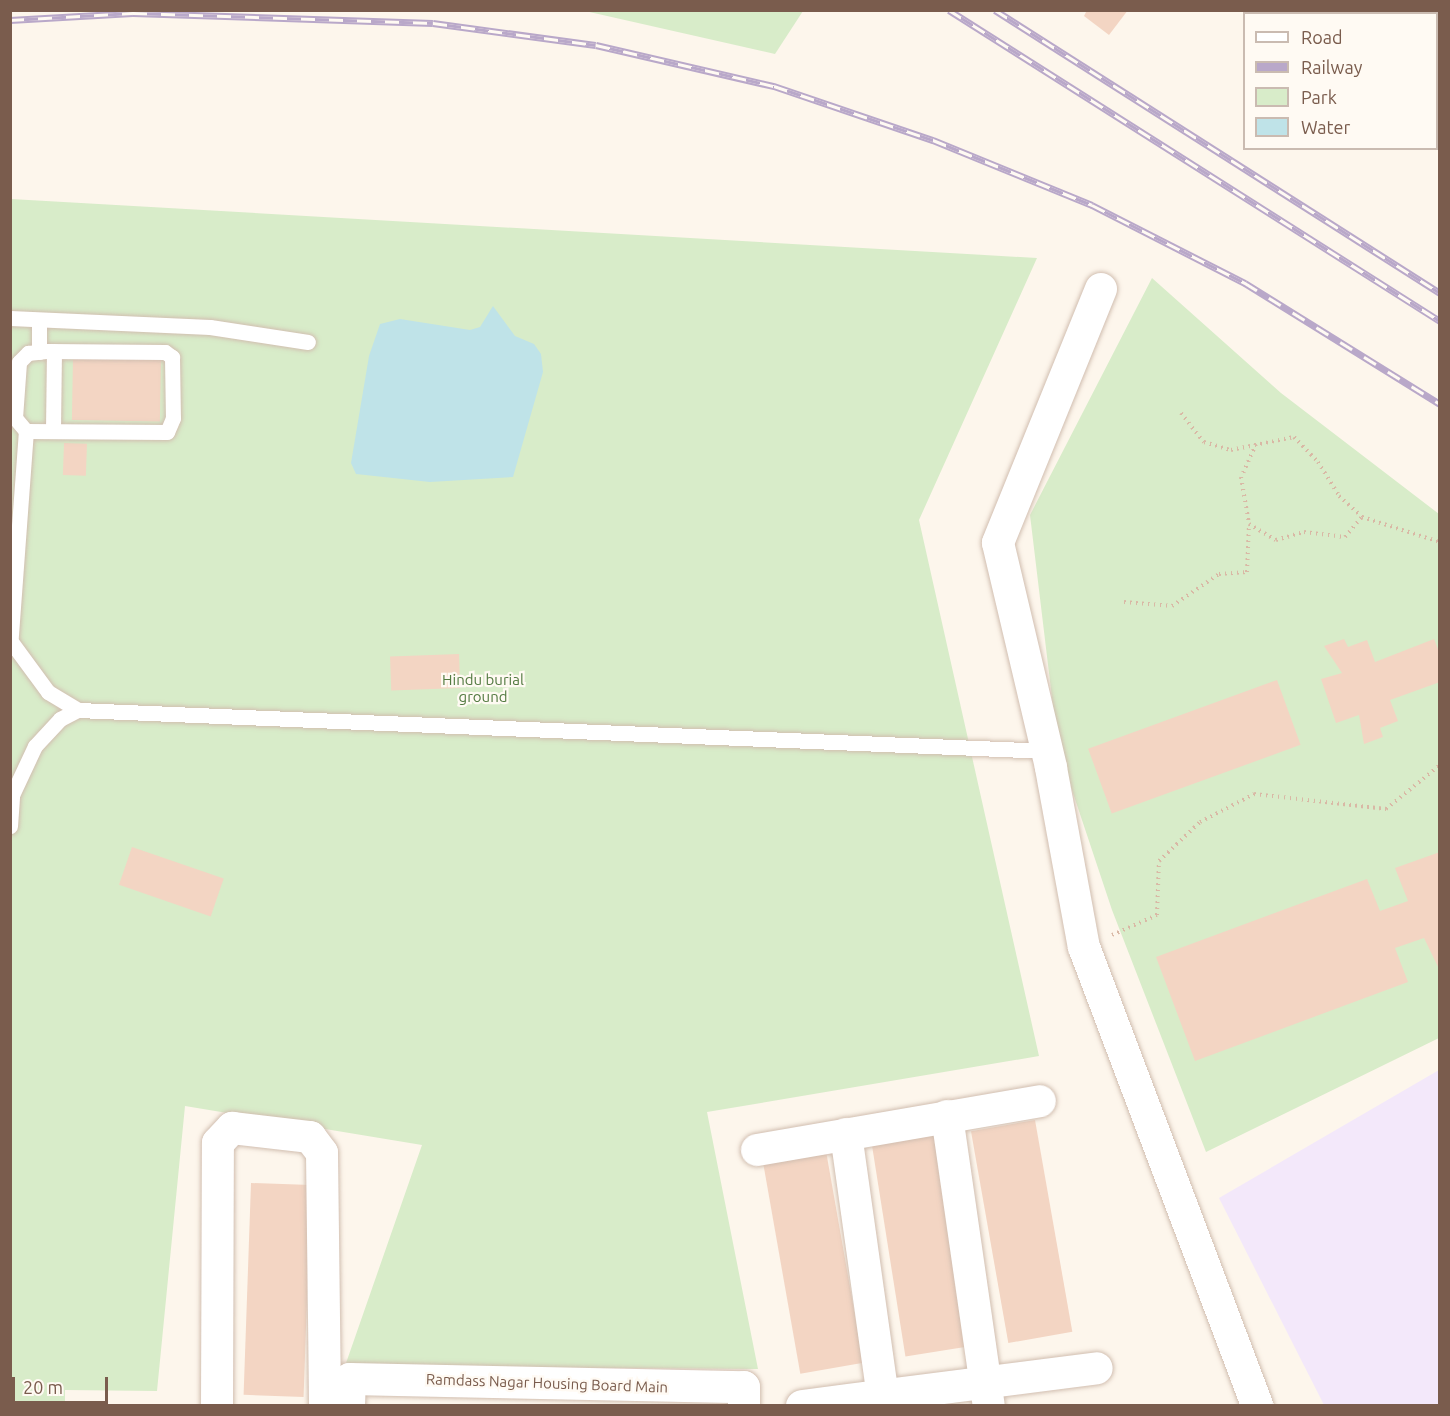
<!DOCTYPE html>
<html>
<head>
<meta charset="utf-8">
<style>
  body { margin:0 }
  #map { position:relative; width:1450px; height:1416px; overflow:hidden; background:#fdf6ec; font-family:Ubuntu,sans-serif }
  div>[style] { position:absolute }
  .education>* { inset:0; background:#f3e8fa }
  .green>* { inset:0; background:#d8ecc9 }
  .water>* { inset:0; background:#bfe3e8 }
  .building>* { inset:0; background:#f3d5c3; transform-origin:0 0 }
  .path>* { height:4px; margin-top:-2px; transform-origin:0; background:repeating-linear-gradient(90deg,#d9b8a5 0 1.5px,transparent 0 6px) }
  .roads { filter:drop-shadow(0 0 2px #d1beb0) drop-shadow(0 0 2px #d1beb0) }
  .service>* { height:15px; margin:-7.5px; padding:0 7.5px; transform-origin:7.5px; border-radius:7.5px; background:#fff }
  .minor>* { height:32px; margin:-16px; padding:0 16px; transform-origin:16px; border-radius:16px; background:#fff }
  .rail>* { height:7px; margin-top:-3.5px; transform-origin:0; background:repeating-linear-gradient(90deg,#fffaf3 0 14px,#b9a8c9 0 28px); box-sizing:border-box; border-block:2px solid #b9a8c9 }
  span { translate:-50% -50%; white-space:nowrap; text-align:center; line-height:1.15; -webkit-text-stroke:4.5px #fffaf3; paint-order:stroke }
  .park-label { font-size:15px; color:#537a41 }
  .street-label { font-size:15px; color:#7a5c4d }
  .frame { position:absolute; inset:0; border:12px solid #7a5c4d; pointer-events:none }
  .legend { position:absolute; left:1243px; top:12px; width:195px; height:138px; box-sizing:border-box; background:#fffaf3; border:2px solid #cabbb1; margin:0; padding:8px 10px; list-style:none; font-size:18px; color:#7a5c4d }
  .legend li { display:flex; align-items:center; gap:12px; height:30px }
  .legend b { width:30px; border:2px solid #cabbb1 }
  .scale { position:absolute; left:12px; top:1377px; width:96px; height:27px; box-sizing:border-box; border:3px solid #7a5c4d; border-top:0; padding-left:8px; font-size:18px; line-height:21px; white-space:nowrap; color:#7a5c4d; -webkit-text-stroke:4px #fffaf3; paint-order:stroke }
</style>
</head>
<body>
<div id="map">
  <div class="education">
    <i style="clip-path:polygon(1439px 1070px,1439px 1405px,1324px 1405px,1219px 1198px)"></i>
  </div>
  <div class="green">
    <i style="clip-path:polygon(585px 11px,803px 11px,775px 54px)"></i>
    <i style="clip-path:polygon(11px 199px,1037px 258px,919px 520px,1039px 1056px,707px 1112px,758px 1369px,345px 1366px,422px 1145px,185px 1106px,157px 1391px,65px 1390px,65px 1405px,11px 1405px)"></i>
    <i style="clip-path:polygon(1152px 278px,1281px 393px,1439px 514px,1439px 1038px,1206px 1152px,1112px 910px,1058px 748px,1030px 515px)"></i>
  </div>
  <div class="water">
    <i style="clip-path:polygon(493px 306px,515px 336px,534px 344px,541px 354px,543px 372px,513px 477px,430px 482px,356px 474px,351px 463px,369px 356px,380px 324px,400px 319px,470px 330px,480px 327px)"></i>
  </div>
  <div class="building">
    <i style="clip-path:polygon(1087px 10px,1128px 10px,1109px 35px,1084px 16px)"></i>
    <i style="left:73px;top:357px;width:88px;height:63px;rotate:1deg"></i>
    <i style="left:64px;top:443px;width:23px;height:32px;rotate:2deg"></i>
    <i style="clip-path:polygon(1344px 639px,1348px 647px,1367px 640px,1375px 662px,1434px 639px,1440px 654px,1440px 682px,1390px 700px,1398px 721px,1380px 728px,1383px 737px,1364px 744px,1359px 715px,1336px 723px,1321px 679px,1342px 673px,1324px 646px)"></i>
    <i style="left:459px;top:654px;width:34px;height:69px;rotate:88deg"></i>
    <i style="left:1277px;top:680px;width:69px;height:201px;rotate:70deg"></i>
    <i style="left:132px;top:847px;width:97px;height:40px;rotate:19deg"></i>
    <i style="clip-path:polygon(1440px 852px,1440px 971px,1424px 938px,1395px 948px,1408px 982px,1195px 1061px,1156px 957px,1367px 879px,1380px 911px,1408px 901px,1395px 868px)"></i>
    <i style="left:1035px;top:1120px;width:215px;height:65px;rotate:80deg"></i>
    <i style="left:936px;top:1134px;width:215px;height:65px;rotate:81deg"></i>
    <i style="left:826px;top:1151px;width:215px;height:64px;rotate:80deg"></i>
    <i style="left:251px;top:1183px;width:60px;height:212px;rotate:2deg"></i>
  </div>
  <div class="path">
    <i style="left:1181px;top:413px;width:37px;rotate:52deg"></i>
    <i style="left:1204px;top:442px;width:28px;rotate:17deg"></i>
    <i style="left:1231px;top:450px;width:64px;rotate:-11.7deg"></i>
    <i style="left:1294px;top:437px;width:35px;rotate:46deg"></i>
    <i style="left:1318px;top:462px;width:40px;rotate:58deg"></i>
    <i style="left:1339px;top:496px;width:31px;rotate:42deg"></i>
    <i style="left:1362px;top:517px;width:82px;rotate:17.8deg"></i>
    <i style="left:1256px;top:444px;width:36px;rotate:114deg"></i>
    <i style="left:1241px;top:477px;width:48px;rotate:80.3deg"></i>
    <i style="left:1249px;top:524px;width:31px;rotate:31deg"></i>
    <i style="left:1276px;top:540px;width:29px;rotate:-16deg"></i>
    <i style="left:1304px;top:532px;width:41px;rotate:7deg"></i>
    <i style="left:1345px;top:537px;width:26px;rotate:-50deg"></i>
    <i style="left:1124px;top:602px;width:48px;rotate:4.8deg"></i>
    <i style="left:1172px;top:606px;width:57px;rotate:-34.2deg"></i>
    <i style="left:1219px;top:574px;width:28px;rotate:-4deg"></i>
    <i style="left:1247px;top:572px;width:48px;rotate:-87.6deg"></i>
    <i style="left:1112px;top:935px;width:49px;rotate:-24deg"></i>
    <i style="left:1157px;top:915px;width:54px;rotate:-87.9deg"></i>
    <i style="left:1159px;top:861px;width:57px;rotate:-43.6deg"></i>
    <i style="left:1200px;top:822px;width:61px;rotate:-27.4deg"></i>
    <i style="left:1254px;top:794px;width:133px;rotate:6.5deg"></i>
    <i style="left:1386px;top:809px;width:70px;rotate:-39.2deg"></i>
  </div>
  <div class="roads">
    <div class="service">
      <i style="left:10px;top:318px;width:200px;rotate:2.6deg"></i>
      <i style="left:210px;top:327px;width:99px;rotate:8.7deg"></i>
      <i style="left:39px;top:352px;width:32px;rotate:-90deg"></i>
      <i style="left:53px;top:431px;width:80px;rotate:-89.3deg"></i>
      <i style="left:12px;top:643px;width:61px;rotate:53.7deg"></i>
      <i style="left:48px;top:692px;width:35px;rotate:31deg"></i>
      <i style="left:78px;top:710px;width:970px;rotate:2.42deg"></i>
      <i style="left:10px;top:648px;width:218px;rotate:-85.8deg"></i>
      <i style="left:26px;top:431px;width:17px;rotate:-130deg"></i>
      <i style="left:15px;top:418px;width:56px;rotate:-85.9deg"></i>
      <i style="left:19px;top:362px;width:13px;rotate:-45deg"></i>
      <i style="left:28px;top:353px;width:20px;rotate:-6deg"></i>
      <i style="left:48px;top:351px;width:117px;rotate:0.5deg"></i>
      <i style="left:165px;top:352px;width:9px;rotate:36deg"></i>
      <i style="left:172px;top:357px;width:61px;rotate:89.1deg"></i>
      <i style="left:173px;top:418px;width:15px;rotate:113deg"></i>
      <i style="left:167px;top:432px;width:141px;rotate:-179.6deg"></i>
      <i style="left:10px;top:826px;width:31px;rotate:-86deg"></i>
      <i style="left:12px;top:795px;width:54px;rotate:-64.9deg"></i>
      <i style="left:35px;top:746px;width:37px;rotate:-47deg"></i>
      <i style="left:60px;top:719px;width:20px;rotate:-27deg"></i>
    </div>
    <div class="minor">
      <i style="left:1101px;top:289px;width:274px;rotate:112.1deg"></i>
      <i style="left:998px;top:543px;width:231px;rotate:76.7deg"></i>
      <i style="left:1051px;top:768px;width:182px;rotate:79.6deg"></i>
      <i style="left:1084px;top:947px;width:491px;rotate:69.3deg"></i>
      <i style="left:947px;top:1116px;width:293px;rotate:81.8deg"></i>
      <i style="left:846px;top:1134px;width:266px;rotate:82deg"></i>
      <i style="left:757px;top:1150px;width:287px;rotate:-9.8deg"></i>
      <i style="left:217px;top:1406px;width:263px;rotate:-89.8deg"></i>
      <i style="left:218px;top:1143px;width:21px;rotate:-47deg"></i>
      <i style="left:232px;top:1128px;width:79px;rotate:6.6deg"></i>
      <i style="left:310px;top:1137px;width:20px;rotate:53deg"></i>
      <i style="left:322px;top:1153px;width:253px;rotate:89.3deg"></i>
      <i style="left:349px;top:1406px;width:27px;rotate:-88deg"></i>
      <i style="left:350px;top:1379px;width:394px;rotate:1.2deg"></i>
      <i style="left:744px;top:1387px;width:19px;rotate:90deg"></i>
      <i style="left:802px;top:1406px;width:297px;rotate:-7.3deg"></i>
    </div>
  </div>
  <div class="rail">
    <i style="left:949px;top:10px;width:581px;rotate:32.35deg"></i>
    <i style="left:995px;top:10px;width:527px;rotate:32.45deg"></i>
    <i style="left:10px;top:20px;width:123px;rotate:-3.3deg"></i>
    <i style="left:133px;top:13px;width:300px;rotate:1.9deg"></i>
    <i style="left:433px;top:23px;width:164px;rotate:7.7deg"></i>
    <i style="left:596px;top:45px;width:183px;rotate:13deg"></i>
    <i style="left:774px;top:86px;width:168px;rotate:18.8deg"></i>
    <i style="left:933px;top:140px;width:172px;rotate:22.2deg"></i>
    <i style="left:1092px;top:205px;width:172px;rotate:27deg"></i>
    <i style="left:1245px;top:283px;width:229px;rotate:31.8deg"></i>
  </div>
  <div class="park-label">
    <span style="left:483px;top:688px">Hindu burial<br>ground</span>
  </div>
  <div class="street-label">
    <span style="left:547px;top:1383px;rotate:2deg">Ramdass Nagar Housing Board Main</span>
  </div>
  <div class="frame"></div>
  <ul class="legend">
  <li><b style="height:8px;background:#fff"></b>Road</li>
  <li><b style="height:8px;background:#b9a8c9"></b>Railway</li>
  <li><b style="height:16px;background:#d8ecc9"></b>Park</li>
  <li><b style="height:16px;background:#bfe3e8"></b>Water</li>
  </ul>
  <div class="scale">20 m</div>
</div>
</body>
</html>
